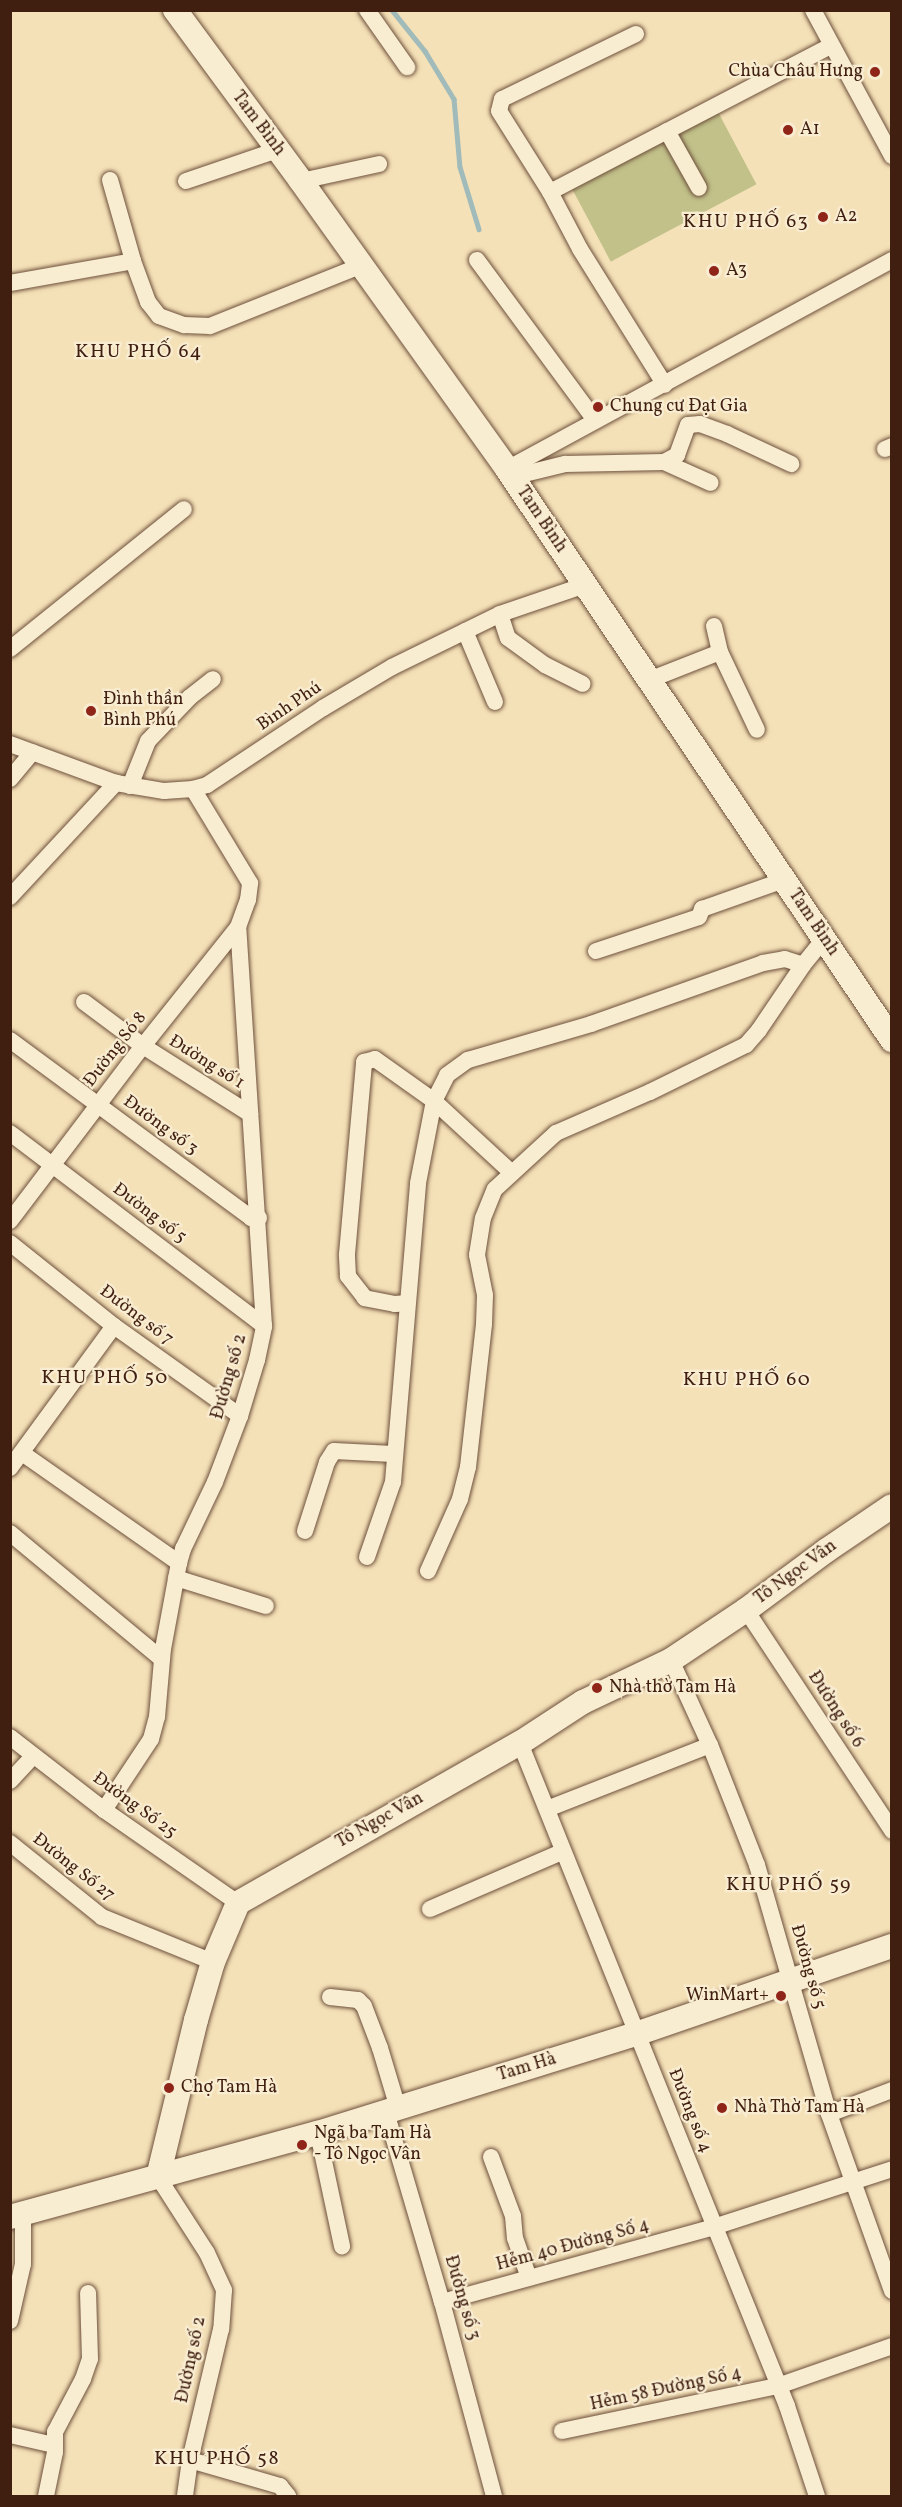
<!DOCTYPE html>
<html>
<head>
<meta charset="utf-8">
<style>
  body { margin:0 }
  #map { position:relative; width:902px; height:2507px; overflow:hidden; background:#f5e1b8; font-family:Vollkorn,serif }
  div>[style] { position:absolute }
  .green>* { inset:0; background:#c2c18a; transform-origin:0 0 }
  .stream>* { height:4.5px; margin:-2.25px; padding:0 2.25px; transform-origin:2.25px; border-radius:2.25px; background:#a0bbb9 }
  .roads { filter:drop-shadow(0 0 2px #6d503b) drop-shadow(0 0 2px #6d503b) }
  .street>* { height:16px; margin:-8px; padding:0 8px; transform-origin:8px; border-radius:8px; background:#f8ecd1 }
  .secondary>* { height:24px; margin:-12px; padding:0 12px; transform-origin:12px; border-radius:12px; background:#f8ecd1 }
  .dots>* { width:16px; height:16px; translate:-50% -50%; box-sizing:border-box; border:3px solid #f8ecd1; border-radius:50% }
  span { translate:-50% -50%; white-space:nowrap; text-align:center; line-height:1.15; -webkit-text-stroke:4.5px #f8ecd1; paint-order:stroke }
  .poi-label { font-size:18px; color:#401f11 }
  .right { translate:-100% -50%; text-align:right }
  .left { translate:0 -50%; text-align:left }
  .street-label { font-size:18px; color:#401f11 }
  .neighbourhood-label { font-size:20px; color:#401f11; letter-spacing:1.5px }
  .frame { position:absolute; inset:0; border:12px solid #401f11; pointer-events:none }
</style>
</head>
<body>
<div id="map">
  <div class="green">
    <i style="left:717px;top:110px;width:84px;height:165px;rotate:62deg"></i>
  </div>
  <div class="stream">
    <i style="left:392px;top:10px;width:53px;rotate:51.2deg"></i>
    <i style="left:425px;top:51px;width:56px;rotate:58.9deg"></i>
    <i style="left:454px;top:99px;width:68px;rotate:85deg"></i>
    <i style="left:460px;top:167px;width:65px;rotate:73deg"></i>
  </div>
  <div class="roads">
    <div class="street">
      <i style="left:367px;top:10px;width:70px;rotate:54.9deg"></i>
      <i style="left:813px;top:10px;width:166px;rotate:61.6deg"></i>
      <i style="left:636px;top:34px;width:149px;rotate:154.1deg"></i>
      <i style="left:502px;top:99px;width:12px;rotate:104deg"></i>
      <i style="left:499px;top:111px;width:96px;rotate:57.8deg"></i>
      <i style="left:550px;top:192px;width:64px;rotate:62.2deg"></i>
      <i style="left:580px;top:249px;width:160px;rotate:58deg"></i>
      <i style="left:667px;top:131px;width:65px;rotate:60.7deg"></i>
      <i style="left:110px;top:180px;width:84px;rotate:74.1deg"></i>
      <i style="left:186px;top:181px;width:96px;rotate:-18.8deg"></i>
      <i style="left:301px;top:181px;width:80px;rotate:-12.3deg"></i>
      <i style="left:550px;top:192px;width:317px;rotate:-27.5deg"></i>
      <i style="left:477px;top:260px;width:199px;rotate:53.6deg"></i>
      <i style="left:10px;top:283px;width:125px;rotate:-10.1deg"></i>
      <i style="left:133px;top:261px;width:44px;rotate:69.9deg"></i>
      <i style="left:148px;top:302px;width:18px;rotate:52deg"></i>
      <i style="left:159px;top:316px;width:27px;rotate:20deg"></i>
      <i style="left:184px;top:325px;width:26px;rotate:2deg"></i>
      <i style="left:210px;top:326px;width:162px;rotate:-21.8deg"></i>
      <i style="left:885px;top:449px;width:8px;rotate:-23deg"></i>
      <i style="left:664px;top:462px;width:51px;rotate:24.1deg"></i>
      <i style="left:507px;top:469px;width:438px;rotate:-28.5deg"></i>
      <i style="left:512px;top:477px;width:55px;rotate:-13.8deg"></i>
      <i style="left:565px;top:464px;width:99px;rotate:-1.2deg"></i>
      <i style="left:664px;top:462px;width:15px;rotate:-28deg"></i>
      <i style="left:677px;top:455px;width:32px;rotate:-70deg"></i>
      <i style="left:688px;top:425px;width:12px;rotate:-5deg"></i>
      <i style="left:700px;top:424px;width:29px;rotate:20deg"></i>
      <i style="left:727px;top:434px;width:71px;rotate:25.1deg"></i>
      <i style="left:500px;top:614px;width:25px;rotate:72deg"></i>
      <i style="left:508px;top:638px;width:46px;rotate:36.1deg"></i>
      <i style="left:545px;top:665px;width:42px;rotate:26.6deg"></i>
      <i style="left:714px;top:626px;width:27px;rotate:77deg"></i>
      <i style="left:465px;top:631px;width:77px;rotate:67.1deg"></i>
      <i style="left:10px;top:649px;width:223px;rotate:-38.8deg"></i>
      <i style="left:649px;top:680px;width:76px;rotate:-21.5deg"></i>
      <i style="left:720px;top:652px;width:86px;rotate:64.6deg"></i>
      <i style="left:10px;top:744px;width:113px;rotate:20.2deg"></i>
      <i style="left:116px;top:783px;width:49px;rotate:9.5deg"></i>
      <i style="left:164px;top:791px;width:29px;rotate:-4deg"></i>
      <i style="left:193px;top:789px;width:15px;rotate:-16deg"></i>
      <i style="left:207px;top:785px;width:139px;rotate:-33.6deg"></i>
      <i style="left:323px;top:708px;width:80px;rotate:-30.7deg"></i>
      <i style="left:392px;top:667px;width:120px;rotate:-26.1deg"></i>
      <i style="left:500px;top:614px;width:90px;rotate:-18.8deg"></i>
      <i style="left:10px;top:779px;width:35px;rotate:-50deg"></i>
      <i style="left:130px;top:786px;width:48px;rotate:-68.2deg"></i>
      <i style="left:148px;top:741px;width:61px;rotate:-46.3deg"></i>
      <i style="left:190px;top:697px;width:29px;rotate:-38deg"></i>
      <i style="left:10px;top:897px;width:156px;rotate:-47.1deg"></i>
      <i style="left:596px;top:951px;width:108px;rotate:-18.3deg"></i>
      <i style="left:699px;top:917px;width:9px;rotate:-69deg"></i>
      <i style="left:702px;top:909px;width:87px;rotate:-19.5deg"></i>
      <i style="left:84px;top:1002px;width:74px;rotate:36.7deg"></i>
      <i style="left:143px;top:1046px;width:127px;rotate:32.4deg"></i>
      <i style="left:10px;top:1040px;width:300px;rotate:36.4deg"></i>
      <i style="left:251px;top:1218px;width:8px"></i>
      <i style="left:10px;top:1133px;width:319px;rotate:37.2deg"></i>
      <i style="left:10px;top:1221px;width:220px;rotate:-52.8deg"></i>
      <i style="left:143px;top:1046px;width:152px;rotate:-51.4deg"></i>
      <i style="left:238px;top:927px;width:29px;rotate:-70deg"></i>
      <i style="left:248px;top:900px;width:17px;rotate:-83deg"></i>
      <i style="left:250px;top:883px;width:110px;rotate:-121.2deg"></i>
      <i style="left:10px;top:1243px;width:133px;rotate:38.6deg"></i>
      <i style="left:114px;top:1326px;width:155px;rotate:35.5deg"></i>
      <i style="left:407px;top:1303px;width:12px;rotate:175deg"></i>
      <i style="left:395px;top:1304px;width:31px;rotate:-169deg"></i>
      <i style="left:365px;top:1298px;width:28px;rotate:-128deg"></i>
      <i style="left:348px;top:1276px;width:22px;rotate:-93deg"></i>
      <i style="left:347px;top:1254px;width:193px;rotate:-84.9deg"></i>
      <i style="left:364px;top:1062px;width:11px;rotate:-15deg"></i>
      <i style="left:375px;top:1059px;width:72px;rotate:35.4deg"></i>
      <i style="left:434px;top:1101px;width:105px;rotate:42.7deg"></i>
      <i style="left:22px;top:1453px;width:192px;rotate:35deg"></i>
      <i style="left:10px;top:1468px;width:176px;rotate:-53.8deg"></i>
      <i style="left:305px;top:1531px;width:72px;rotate:-72.3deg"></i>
      <i style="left:327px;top:1462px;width:13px;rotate:-58deg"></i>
      <i style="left:334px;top:1451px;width:59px;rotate:2.9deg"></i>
      <i style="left:10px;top:1533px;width:197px;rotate:39.7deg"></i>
      <i style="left:367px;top:1557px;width:79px;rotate:-70.9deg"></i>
      <i style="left:393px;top:1482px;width:300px;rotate:-85.2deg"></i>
      <i style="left:418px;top:1183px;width:84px;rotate:-79deg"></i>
      <i style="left:434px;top:1101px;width:29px;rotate:-63deg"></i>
      <i style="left:447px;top:1075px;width:26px;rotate:-36deg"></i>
      <i style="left:468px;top:1060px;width:128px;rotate:-16.3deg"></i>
      <i style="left:591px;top:1024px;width:182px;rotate:-19.5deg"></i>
      <i style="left:763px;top:963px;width:22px;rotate:-10deg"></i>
      <i style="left:785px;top:959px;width:19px;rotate:18deg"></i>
      <i style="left:803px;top:965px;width:33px;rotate:-51deg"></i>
      <i style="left:428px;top:1571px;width:79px;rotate:-66deg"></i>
      <i style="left:460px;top:1499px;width:33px;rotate:-76deg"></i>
      <i style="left:468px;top:1467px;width:144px;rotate:-83.6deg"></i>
      <i style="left:484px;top:1324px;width:29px;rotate:-88deg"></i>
      <i style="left:485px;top:1295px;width:41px;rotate:-101.3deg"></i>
      <i style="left:477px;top:1255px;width:37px;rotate:-81deg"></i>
      <i style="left:483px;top:1218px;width:31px;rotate:-68deg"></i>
      <i style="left:495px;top:1189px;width:83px;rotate:-42.6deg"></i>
      <i style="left:556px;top:1133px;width:103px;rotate:-23.6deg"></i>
      <i style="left:650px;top:1092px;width:107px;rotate:-26.1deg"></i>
      <i style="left:746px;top:1045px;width:20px;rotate:-49deg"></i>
      <i style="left:759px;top:1030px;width:78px;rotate:-55.9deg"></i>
      <i style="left:176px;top:1578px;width:94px;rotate:17.3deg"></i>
      <i style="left:746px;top:1610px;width:265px;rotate:56.5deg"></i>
      <i style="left:671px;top:1660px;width:94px;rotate:65.4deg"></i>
      <i style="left:710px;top:1745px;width:129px;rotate:68.6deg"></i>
      <i style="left:757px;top:1865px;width:259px;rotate:73.9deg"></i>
      <i style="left:829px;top:2114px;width:188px;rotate:70.4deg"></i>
      <i style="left:10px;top:1737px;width:119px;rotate:37.8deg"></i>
      <i style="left:104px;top:1810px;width:163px;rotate:34.8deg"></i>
      <i style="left:520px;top:1743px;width:715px;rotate:68.06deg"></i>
      <i style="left:787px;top:2406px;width:95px;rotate:71.6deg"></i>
      <i style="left:10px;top:1781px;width:34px;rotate:-47deg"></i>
      <i style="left:547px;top:1809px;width:175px;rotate:-21.4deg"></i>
      <i style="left:104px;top:1810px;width:85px;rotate:-56.5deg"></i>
      <i style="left:151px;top:1739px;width:23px;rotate:-75deg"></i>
      <i style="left:157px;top:1717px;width:68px;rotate:-85deg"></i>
      <i style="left:163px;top:1649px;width:87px;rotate:-79.5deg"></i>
      <i style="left:179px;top:1563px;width:15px;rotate:-74deg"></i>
      <i style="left:183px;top:1549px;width:74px;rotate:-64.5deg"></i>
      <i style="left:215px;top:1482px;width:71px;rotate:-69.3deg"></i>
      <i style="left:240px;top:1416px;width:59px;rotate:-73.1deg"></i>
      <i style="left:257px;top:1360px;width:35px;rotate:-78deg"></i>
      <i style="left:264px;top:1326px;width:400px;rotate:-93.7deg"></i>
      <i style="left:10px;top:1843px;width:118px;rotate:38.8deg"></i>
      <i style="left:102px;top:1917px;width:120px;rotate:22.1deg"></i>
      <i style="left:430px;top:1909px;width:144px;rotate:-23.4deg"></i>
      <i style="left:330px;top:1997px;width:28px;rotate:6deg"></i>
      <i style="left:358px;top:2000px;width:8px;rotate:45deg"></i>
      <i style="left:364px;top:2006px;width:45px;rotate:69.1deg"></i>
      <i style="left:380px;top:2048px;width:63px;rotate:73.3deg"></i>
      <i style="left:386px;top:2112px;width:198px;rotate:73.6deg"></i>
      <i style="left:442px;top:2302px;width:201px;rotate:75deg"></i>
      <i style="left:829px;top:2114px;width:67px;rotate:-20.9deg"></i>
      <i style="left:318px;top:2133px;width:116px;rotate:78deg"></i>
      <i style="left:491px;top:2157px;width:63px;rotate:69.6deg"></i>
      <i style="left:513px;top:2216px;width:22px;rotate:85deg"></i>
      <i style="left:515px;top:2238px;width:42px;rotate:70.7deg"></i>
      <i style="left:158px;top:2177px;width:90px;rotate:57.2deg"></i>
      <i style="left:207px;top:2253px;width:41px;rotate:65.3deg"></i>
      <i style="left:224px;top:2290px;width:39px;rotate:94deg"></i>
      <i style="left:221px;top:2329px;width:135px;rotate:103.3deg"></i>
      <i style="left:190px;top:2460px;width:36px;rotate:98deg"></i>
      <i style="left:442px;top:2302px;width:282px;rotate:-15.4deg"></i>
      <i style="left:714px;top:2227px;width:187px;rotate:-18deg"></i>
      <i style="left:10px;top:2321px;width:58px;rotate:-77.2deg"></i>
      <i style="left:23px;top:2264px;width:49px;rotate:-90deg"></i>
      <i style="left:562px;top:2431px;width:221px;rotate:-11.8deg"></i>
      <i style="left:778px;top:2386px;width:121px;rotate:-19.3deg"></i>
      <i style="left:10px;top:2435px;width:45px;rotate:12.8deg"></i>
      <i style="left:190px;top:2460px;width:94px;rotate:16.1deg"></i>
      <i style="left:280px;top:2486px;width:13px;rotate:51deg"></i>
      <i style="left:46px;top:2496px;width:45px;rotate:-78.4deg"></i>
      <i style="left:55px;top:2452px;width:20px;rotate:-90deg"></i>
      <i style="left:55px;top:2432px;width:60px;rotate:-62.2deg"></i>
      <i style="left:83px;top:2379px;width:21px;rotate:-71deg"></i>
      <i style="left:90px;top:2359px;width:66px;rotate:-91.7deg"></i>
    </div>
    <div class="secondary">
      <i style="left:175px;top:10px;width:212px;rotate:53.6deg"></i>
      <i style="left:301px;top:181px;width:354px;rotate:54.4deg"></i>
      <i style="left:507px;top:469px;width:689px;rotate:56.01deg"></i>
      <i style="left:158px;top:2177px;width:162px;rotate:-76.4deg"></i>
      <i style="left:196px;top:2020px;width:60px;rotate:-73.7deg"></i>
      <i style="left:213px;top:1962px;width:64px;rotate:-67deg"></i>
      <i style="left:238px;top:1903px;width:324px;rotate:-29.6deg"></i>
      <i style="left:520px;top:1743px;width:75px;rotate:-33.1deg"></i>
      <i style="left:583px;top:1702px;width:98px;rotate:-25.5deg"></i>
      <i style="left:671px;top:1660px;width:90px;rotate:-33.7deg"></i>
      <i style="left:746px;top:1610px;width:101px;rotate:-36.5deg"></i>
      <i style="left:827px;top:1550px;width:78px;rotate:-34.1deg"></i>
      <i style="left:10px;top:2217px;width:319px;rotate:-15.3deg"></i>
      <i style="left:318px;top:2133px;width:333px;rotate:-17.3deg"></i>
      <i style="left:636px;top:2034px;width:271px;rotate:-19deg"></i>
    </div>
  </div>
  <div class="dots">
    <i style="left:875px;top:72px;background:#8f2418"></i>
    <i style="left:788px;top:130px;background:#8f2418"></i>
    <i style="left:823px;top:217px;background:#8f2418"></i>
    <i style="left:714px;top:271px;background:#8f2418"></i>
    <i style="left:598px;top:407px;background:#8f2418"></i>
    <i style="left:91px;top:711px;background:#8f2418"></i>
    <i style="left:597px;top:1688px;background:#8f2418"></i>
    <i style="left:781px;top:1996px;background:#8f2418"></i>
    <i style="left:169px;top:2088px;background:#8f2418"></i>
    <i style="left:722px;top:2108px;background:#8f2418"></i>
    <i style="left:302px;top:2145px;background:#8f2418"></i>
  </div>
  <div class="poi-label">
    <span class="right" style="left:863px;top:72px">Chùa Châu Hưng</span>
    <span class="left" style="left:800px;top:130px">A1</span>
    <span class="left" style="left:835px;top:217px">A2</span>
    <span class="left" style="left:726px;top:271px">A3</span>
    <span class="left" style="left:610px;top:407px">Chung cư Đạt Gia</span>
    <span class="left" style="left:103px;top:711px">Đình thần<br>Bình Phú</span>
    <span class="left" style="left:609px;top:1688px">Nhà thờ Tam Hà</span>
    <span class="right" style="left:769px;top:1996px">WinMart+</span>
    <span class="left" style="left:181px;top:2088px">Chợ Tam Hà</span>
    <span class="left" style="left:734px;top:2108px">Nhà Thờ Tam Hà</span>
    <span class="left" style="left:314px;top:2145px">Ngã ba Tam Hà<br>- Tô Ngọc Vân</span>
  </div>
  <div class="street-label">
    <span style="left:258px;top:124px;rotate:53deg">Tam Bình</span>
    <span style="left:541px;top:520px;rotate:56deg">Tam Bình</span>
    <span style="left:290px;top:707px;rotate:-34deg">Bình Phú</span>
    <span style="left:813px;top:923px;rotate:56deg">Tam Bình</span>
    <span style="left:116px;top:1050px;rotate:-52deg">Đường Só 8</span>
    <span style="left:206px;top:1063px;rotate:32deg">Đường số 1</span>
    <span style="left:160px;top:1126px;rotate:36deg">Đường số 3</span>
    <span style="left:149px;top:1214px;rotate:37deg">Đường số 5</span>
    <span style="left:136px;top:1316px;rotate:37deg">Đường số 7</span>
    <span style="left:230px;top:1377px;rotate:-74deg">Đường số 2</span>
    <span style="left:796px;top:1573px;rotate:-36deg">Tô Ngọc Vân</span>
    <span style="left:835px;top:1710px;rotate:57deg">Đường số 6</span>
    <span style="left:134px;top:1806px;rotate:36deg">Đường Số 25</span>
    <span style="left:380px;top:1821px;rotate:-29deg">Tô Ngọc Vân</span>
    <span style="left:73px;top:1868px;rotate:38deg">Đường Số 27</span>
    <span style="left:807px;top:1967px;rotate:74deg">Đường số 5</span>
    <span style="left:527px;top:2068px;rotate:-17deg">Tam Hà</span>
    <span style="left:689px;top:2111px;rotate:68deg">Đường số 4</span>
    <span style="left:573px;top:2246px;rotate:-15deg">Hẻm 40 Đường Số 4</span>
    <span style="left:461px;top:2298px;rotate:74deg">Đường số 3</span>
    <span style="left:192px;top:2360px;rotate:-78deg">Đường số 2</span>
    <span style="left:666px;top:2390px;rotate:-12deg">Hẻm 58 Đường Số 4</span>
  </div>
  <div class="neighbourhood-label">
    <span style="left:746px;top:222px">KHU PHỐ 63</span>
    <span style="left:139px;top:352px">KHU PHỐ 64</span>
    <span style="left:105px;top:1378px">KHU PHỐ 50</span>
    <span style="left:747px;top:1380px">KHU PHỐ 60</span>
    <span style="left:789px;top:1885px">KHU PHỐ 59</span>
    <span style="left:217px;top:2459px">KHU PHỐ 58</span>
  </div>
  <div class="frame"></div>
</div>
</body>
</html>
